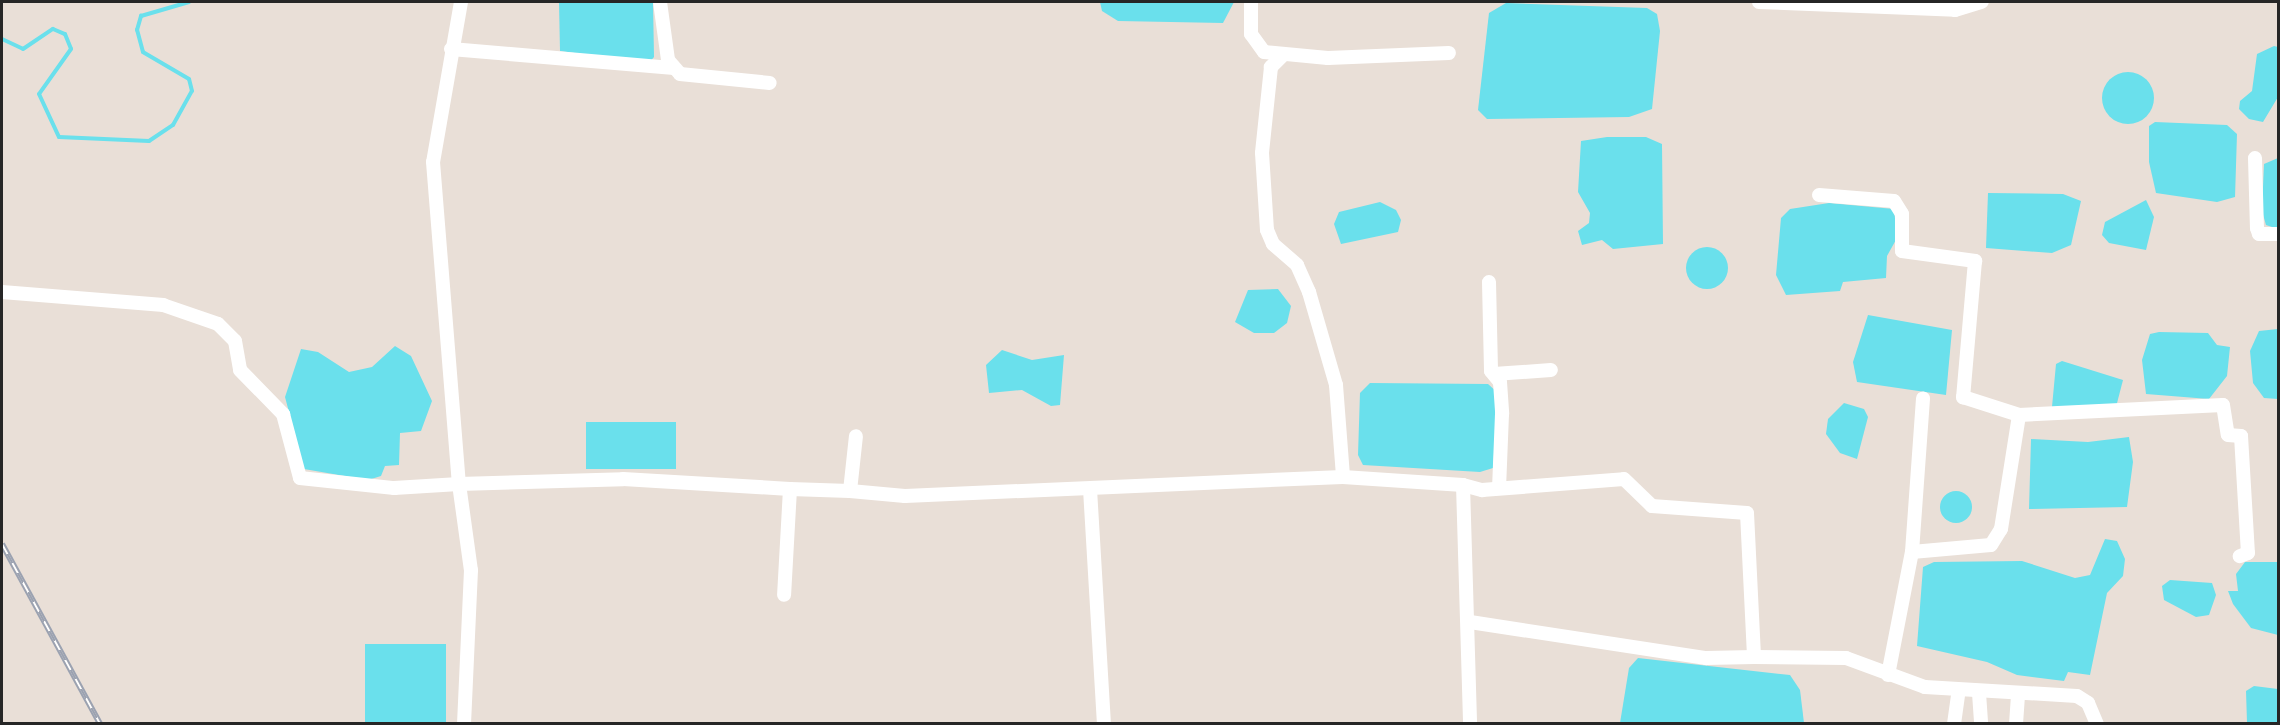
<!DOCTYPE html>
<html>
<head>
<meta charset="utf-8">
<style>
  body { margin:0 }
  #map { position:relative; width:2280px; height:725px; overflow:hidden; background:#e9dfd7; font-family:"Open Sans",sans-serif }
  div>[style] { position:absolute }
  .water>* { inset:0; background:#6ae0ec; transform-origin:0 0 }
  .round { border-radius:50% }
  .stream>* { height:4px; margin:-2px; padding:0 2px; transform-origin:2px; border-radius:2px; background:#6ae0ec }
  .street>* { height:14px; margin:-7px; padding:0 7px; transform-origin:7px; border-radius:7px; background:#fff }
  .rail>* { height:6px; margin-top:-3px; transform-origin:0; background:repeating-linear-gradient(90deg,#fff 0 11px,#9ba2b1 0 22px); box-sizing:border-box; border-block:2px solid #9ba2b1 }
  span { translate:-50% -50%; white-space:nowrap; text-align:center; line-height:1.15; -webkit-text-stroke:5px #fff; paint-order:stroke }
  .frame { position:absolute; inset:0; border:3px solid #262626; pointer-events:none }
</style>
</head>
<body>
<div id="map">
  <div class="water">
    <i style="clip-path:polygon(559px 2px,653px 2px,654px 57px,649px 63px,560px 51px)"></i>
    <i style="clip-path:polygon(1100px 2px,1234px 2px,1223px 23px,1118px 21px,1102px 11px)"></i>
    <i style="clip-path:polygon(1506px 3px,1647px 8px,1657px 14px,1660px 31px,1652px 109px,1629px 117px,1487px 119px,1478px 110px,1489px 13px)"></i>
    <i style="clip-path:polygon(2274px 46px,2278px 47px,2278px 97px,2263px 122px,2249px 119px,2239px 109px,2240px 101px,2252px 91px,2257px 54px)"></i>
    <i class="round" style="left:2102px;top:72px;width:52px;height:52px"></i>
    <i style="clip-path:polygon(2155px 122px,2227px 125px,2237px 134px,2235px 197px,2217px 202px,2156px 193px,2149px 162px,2149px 126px)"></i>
    <i style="clip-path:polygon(1607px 137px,1646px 137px,1662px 144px,1663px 244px,1613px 249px,1602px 240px,1582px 245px,1578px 231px,1589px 223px,1590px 213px,1578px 192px,1581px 141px)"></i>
    <i style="clip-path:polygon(2278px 158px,2278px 229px,2266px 225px,2262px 211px,2264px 164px)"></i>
    <i style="clip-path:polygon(1988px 193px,2063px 194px,2081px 201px,2071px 245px,2052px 253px,1986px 248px)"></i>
    <i style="clip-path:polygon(2146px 200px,2154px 217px,2146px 250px,2109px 243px,2102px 235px,2105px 222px)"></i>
    <i style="clip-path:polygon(1380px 202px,1396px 210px,1401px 220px,1398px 232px,1341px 244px,1334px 224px,1339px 212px)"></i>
    <i style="clip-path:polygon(1829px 203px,1894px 209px,1897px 238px,1887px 256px,1886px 278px,1843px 282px,1840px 291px,1786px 295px,1776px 275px,1781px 218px,1790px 209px)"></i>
    <i class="round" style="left:1686px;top:247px;width:42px;height:42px"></i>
    <i style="clip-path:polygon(1278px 289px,1291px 306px,1287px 323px,1274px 333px,1254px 333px,1235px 322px,1248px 290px)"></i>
    <i style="clip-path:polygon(1868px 315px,1952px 330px,1946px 395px,1857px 382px,1853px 362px)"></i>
    <i style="clip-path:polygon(2278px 329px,2278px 399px,2264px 398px,2253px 383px,2250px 351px,2259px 331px)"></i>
    <i style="clip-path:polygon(2159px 332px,2208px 333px,2217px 345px,2230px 347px,2227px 376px,2209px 399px,2146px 394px,2142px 360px,2150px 334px)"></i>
    <i style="clip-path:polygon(395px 346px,411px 356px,432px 401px,421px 431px,400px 433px,399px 465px,385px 466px,381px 476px,368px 480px,304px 469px,285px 397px,301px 349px,318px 352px,349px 372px,372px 367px)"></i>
    <i style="clip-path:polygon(1002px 350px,1032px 360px,1064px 355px,1060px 405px,1051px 406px,1022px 390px,989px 393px,986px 365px)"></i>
    <i style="clip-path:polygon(2062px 361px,2123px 380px,2116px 407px,2052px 407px,2056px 364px)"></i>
    <i style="clip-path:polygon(1370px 383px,1488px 384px,1498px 393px,1493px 468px,1480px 472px,1363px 465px,1358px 455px,1360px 393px)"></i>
    <i style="clip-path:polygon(1844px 403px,1864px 409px,1868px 417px,1857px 459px,1840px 453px,1826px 434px,1828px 419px)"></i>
    <i style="left:586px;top:422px;width:90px;height:47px"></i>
    <i style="clip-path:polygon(2129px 437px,2133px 462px,2127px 507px,2029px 509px,2031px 439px,2088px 442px)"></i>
    <i class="round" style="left:1940px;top:491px;width:32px;height:32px"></i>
    <i style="clip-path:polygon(2105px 539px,2117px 541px,2125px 559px,2123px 576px,2107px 593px,2090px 675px,2068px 672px,2064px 681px,2017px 675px,1987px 662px,1917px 646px,1923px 567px,1934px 562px,2022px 561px,2075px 578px,2090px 575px)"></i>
    <i style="clip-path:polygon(2245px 562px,2278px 562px,2278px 635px,2251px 628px,2233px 604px,2228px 591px,2238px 591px,2236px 574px)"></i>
    <i style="clip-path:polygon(2170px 580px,2212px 583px,2216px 595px,2209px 615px,2196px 617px,2164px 600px,2162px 586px)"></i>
    <i style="left:365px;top:644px;width:81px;height:79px"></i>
    <i style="clip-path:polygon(1638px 658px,1790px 675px,1800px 690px,1804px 723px,1620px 723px,1629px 668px)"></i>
    <i style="clip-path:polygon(2254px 686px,2278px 689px,2278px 723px,2247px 723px,2246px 691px)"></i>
  </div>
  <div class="stream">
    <i style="left:2px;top:39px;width:23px;rotate:25deg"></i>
    <i style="left:23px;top:49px;width:36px;rotate:-34deg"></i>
    <i style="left:53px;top:29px;width:13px;rotate:23deg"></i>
    <i style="left:65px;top:34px;width:16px;rotate:68deg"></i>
    <i style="left:71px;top:49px;width:55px;rotate:125.4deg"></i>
    <i style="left:39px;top:94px;width:47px;rotate:65.1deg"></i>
    <i style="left:59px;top:137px;width:90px;rotate:2.5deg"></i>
    <i style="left:149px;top:141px;width:29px;rotate:-34deg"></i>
    <i style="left:173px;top:125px;width:39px;rotate:-61deg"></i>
    <i style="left:192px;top:91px;width:12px;rotate:-104deg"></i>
    <i style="left:189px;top:79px;width:53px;rotate:-149.6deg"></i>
    <i style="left:143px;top:52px;width:23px;rotate:-105deg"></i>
    <i style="left:137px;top:30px;width:15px;rotate:-74deg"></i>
    <i style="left:141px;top:16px;width:50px;rotate:-16.3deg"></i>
  </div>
  <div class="street">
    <i style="left:461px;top:2px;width:162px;rotate:99.9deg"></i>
    <i style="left:433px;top:162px;width:323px;rotate:85.4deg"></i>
    <i style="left:459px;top:484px;width:164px;rotate:-1.7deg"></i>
    <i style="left:623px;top:479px;width:167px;rotate:3.4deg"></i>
    <i style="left:790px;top:489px;width:106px;rotate:93.2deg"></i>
    <i style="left:660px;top:2px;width:59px;rotate:82.1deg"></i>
    <i style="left:668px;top:60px;width:18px;rotate:49deg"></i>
    <i style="left:680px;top:74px;width:90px;rotate:5.7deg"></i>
    <i style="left:1251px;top:2px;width:32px;rotate:90deg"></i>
    <i style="left:1251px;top:34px;width:22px;rotate:54deg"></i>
    <i style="left:1264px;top:52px;width:64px;rotate:5.4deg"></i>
    <i style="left:1328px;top:58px;width:121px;rotate:-2.4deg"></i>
    <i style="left:1759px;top:2px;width:196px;rotate:2.3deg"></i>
    <i style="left:1955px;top:10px;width:28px;rotate:-17deg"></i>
    <i style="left:451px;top:49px;width:224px;rotate:4.9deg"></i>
    <i style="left:1282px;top:56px;width:16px;rotate:135deg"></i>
    <i style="left:1271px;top:67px;width:86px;rotate:96deg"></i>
    <i style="left:1262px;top:153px;width:77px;rotate:86.3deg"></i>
    <i style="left:1267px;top:230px;width:15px;rotate:67deg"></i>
    <i style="left:1273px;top:244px;width:32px;rotate:41deg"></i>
    <i style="left:1297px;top:265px;width:30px;rotate:66deg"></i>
    <i style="left:1309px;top:292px;width:97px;rotate:73.8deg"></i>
    <i style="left:1336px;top:385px;width:92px;rotate:85.6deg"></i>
    <i style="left:1343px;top:477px;width:120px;rotate:3.8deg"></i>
    <i style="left:1463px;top:485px;width:239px;rotate:88.3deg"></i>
    <i style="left:2255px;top:158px;width:70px;rotate:88.4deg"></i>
    <i style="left:2257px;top:228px;width:6px;rotate:72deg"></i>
    <i style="left:2259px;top:234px;width:19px"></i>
    <i style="left:1819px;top:195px;width:75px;rotate:4.6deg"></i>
    <i style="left:1894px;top:201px;width:15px;rotate:58deg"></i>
    <i style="left:1902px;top:214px;width:37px;rotate:90deg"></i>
    <i style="left:1902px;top:251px;width:74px;rotate:7.8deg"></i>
    <i style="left:1975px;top:261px;width:137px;rotate:95deg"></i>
    <i style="left:1963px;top:397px;width:59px;rotate:17.8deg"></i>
    <i style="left:2019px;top:415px;width:204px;rotate:-2.8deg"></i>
    <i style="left:2223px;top:405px;width:30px;rotate:81deg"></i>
    <i style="left:2228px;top:435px;width:13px;rotate:4deg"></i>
    <i style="left:2241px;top:436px;width:117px;rotate:86.6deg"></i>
    <i style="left:2248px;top:553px;width:9px;rotate:159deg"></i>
    <i style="left:1489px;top:282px;width:89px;rotate:88.7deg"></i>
    <i style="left:1491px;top:371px;width:14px;rotate:51deg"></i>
    <i style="left:1500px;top:382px;width:32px;rotate:86deg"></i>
    <i style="left:1502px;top:414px;width:74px;rotate:92.3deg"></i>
    <i style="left:2px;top:292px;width:162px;rotate:4.6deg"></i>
    <i style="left:163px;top:305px;width:58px;rotate:19.1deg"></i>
    <i style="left:218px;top:324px;width:24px;rotate:45deg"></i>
    <i style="left:235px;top:341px;width:29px;rotate:80deg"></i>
    <i style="left:240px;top:370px;width:62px;rotate:45.7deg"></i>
    <i style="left:283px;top:414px;width:66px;rotate:75.1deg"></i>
    <i style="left:300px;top:478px;width:95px;rotate:6.1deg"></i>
    <i style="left:394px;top:488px;width:65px;rotate:-3.5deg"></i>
    <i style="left:459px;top:484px;width:87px;rotate:82.1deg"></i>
    <i style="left:471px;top:570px;width:154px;rotate:92.6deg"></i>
    <i style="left:1494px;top:374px;width:57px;rotate:-4deg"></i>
    <i style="left:1463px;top:485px;width:20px;rotate:15deg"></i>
    <i style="left:1482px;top:490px;width:142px;rotate:-4.4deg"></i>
    <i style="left:1624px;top:479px;width:39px;rotate:44deg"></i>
    <i style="left:1652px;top:506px;width:95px;rotate:4.2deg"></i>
    <i style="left:1747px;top:513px;width:144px;rotate:87.2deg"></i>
    <i style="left:1754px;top:657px;width:92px;rotate:0.6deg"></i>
    <i style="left:1846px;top:658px;width:84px;rotate:20.2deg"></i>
    <i style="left:1925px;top:687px;width:152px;rotate:3.4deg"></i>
    <i style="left:2077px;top:696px;width:13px;rotate:32deg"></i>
    <i style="left:2088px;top:703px;width:23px;rotate:67deg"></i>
    <i style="left:790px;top:489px;width:60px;rotate:1.9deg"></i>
    <i style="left:850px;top:491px;width:55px;rotate:-83.8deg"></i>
    <i style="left:1090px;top:489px;width:235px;rotate:86.6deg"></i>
    <i style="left:850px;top:491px;width:55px;rotate:5.2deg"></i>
    <i style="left:905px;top:496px;width:438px;rotate:-2.5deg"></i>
    <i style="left:1912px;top:552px;width:154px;rotate:-85.9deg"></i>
    <i style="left:1470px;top:622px;width:239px;rotate:8.7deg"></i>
    <i style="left:1706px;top:658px;width:48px;rotate:-1.2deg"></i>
    <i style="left:1888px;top:675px;width:125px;rotate:-79deg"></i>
    <i style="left:1912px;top:552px;width:79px;rotate:-5.1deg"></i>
    <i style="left:1991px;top:545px;width:19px;rotate:-58deg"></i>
    <i style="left:2001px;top:529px;width:115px;rotate:-81deg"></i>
    <i style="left:1979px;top:693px;width:31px;rotate:86deg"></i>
    <i style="left:1954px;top:724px;width:34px;rotate:-82deg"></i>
    <i style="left:2016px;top:724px;width:28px;rotate:-86deg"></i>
  </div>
  <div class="rail">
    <i style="left:2px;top:544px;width:205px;rotate:61.4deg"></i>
  </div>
  <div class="frame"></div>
</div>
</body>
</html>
